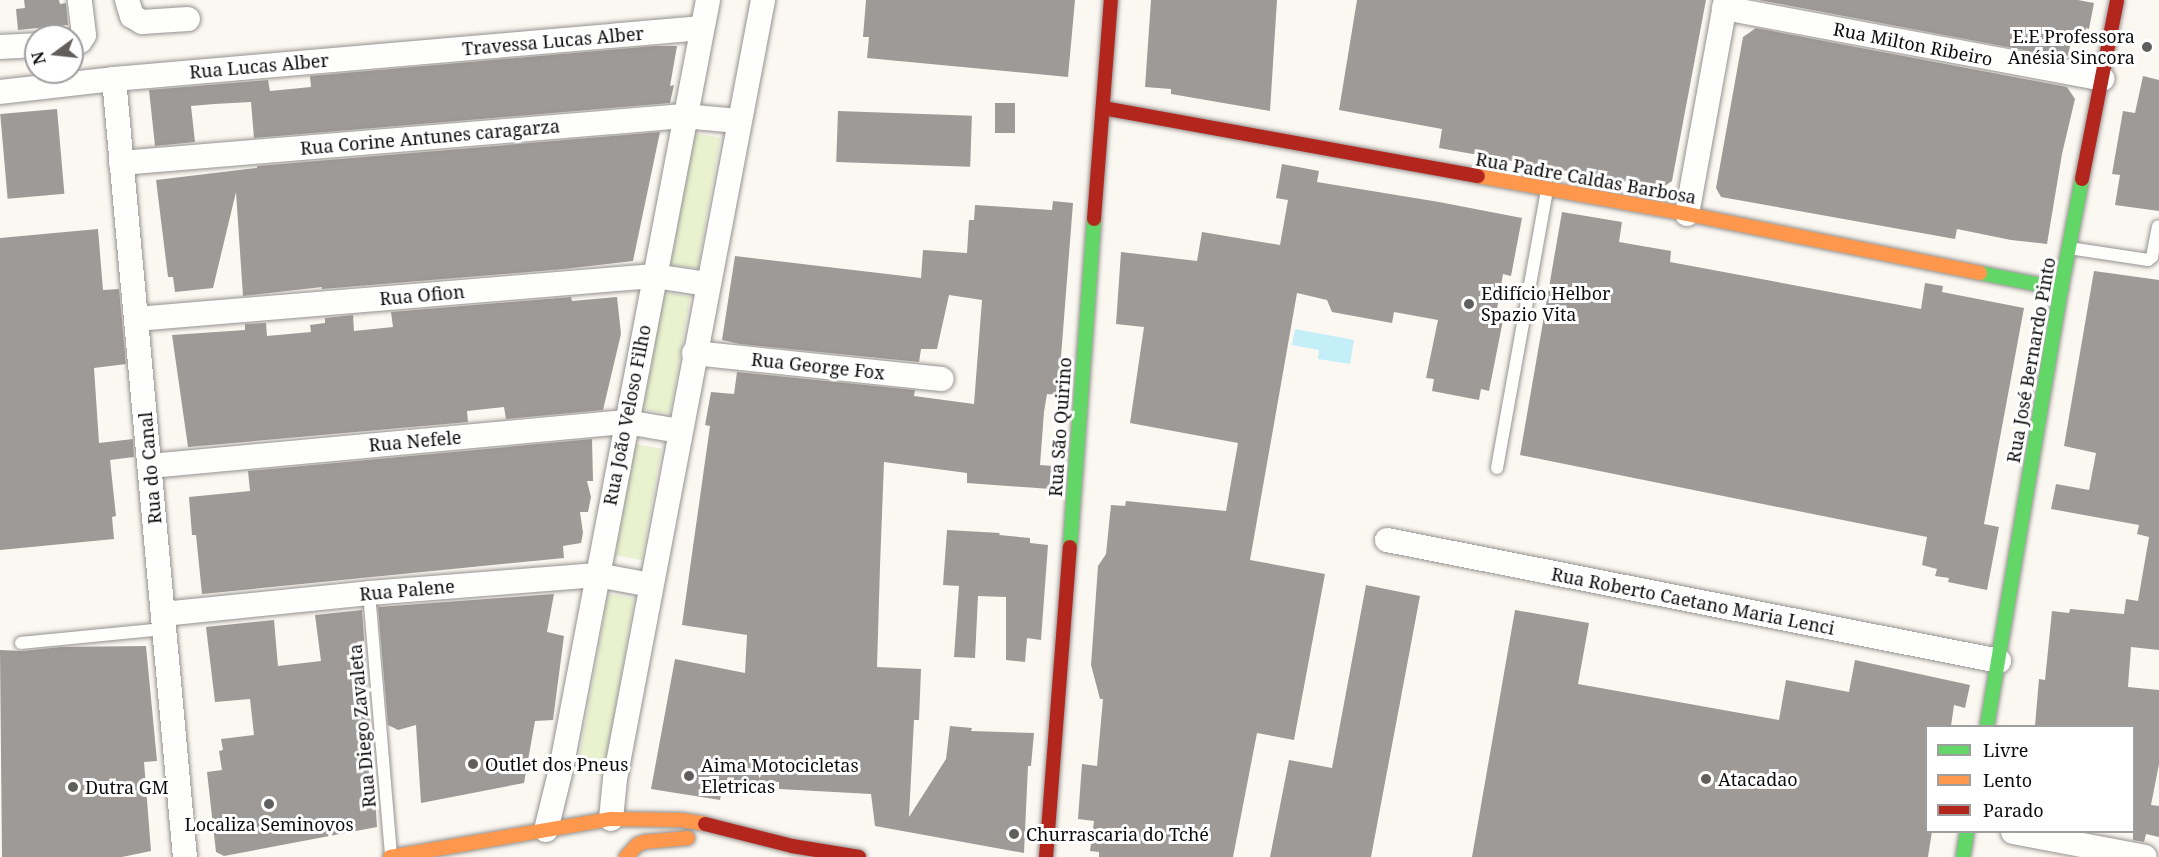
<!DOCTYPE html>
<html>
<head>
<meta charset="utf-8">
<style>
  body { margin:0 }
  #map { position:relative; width:2159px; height:857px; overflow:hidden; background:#fbf7f1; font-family:"Noto Serif",serif }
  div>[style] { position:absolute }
  .green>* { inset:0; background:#e9f1cf; transform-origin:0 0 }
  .water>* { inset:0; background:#c4eff8 }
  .building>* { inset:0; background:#9e9a97; transform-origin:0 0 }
  .roads { filter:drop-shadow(0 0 2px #949290) drop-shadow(0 0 2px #949290) }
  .lane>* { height:12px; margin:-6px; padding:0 6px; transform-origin:6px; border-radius:6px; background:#fefefd }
  .street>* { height:24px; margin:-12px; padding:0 12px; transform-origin:12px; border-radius:12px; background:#fefefd }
  .fast>* { height:14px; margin:-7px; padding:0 7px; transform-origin:7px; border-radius:7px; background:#63d668 }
  .slow>* { height:14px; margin:-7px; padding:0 7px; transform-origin:7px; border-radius:7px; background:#ff974d }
  .jam>* { height:14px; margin:-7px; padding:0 7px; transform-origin:7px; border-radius:7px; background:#b3261e }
  .dots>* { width:16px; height:16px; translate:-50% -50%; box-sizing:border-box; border:3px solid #fff; border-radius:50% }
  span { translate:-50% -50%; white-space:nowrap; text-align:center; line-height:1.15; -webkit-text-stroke:6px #fff; paint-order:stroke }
  .poi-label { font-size:18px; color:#0d0d0d }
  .right { translate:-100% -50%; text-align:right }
  .left { translate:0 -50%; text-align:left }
  .street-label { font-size:18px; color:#0d0d0d }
  .legend { position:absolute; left:1925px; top:725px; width:210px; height:108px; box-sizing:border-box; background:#fff; border:2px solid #9e9e9e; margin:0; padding:8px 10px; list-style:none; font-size:18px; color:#0d0d0d }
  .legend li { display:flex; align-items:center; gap:12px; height:30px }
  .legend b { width:30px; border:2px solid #9e9e9e }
  .north { position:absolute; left:24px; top:24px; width:60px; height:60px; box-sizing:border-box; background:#fff; border:2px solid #9e9e9e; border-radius:50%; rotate:255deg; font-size:16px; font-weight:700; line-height:24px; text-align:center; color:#0d0d0d }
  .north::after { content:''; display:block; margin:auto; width:21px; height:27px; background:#605f5d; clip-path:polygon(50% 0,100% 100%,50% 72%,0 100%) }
</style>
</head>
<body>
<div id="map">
  <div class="green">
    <i style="left:694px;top:133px;width:27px;height:133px;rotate:10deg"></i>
    <i style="left:664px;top:292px;width:27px;height:119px;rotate:10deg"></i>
    <i style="left:635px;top:444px;width:27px;height:113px;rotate:10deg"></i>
    <i style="left:608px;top:594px;width:27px;height:180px;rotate:10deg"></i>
  </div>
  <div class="water">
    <i style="clip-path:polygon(1295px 329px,1354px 340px,1350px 364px,1318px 359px,1319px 350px,1292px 345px)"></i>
  </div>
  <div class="building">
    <i style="clip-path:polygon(24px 0,59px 0,60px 4px,66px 3px,68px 25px,18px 30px,16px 9px,25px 8px)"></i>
    <i style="clip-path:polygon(866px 0,1075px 0,1068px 77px,867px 58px,869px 37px,863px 37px)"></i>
    <i style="clip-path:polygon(1151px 0,1277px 0,1270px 111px,1171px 94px,1171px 89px,1145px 87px)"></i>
    <i style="clip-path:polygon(1357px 0,1706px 0,1672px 181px,1662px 188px,1439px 148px,1442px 129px,1339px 110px)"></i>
    <i style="clip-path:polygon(1759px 0,2078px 0,2094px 3px,2089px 29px,2086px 28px,2083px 44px,2071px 41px,2068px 56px,2042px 51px,2044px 54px)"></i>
    <i style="clip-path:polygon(1756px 28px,2067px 87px,2075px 99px,2062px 154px,2047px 244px,2011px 240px,1957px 229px,1955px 239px,1721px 197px,1716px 188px,1743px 37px)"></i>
    <i style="clip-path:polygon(654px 46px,677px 46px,670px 86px,674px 85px,670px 103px,254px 138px,251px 102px,214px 104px,191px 106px,195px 142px,155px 146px,149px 90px,268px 80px,270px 91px,311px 87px,310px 76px)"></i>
    <i style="clip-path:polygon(2143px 76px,2159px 80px,2159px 211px,2115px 205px,2120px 175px,2112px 174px,2123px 111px,2135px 113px)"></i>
    <i style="left:995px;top:103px;width:20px;height:30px"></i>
    <i style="left:57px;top:109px;width:85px;height:57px;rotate:85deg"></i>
    <i style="left:838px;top:111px;width:134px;height:51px;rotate:2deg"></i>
    <i style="clip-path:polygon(660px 132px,633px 261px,564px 269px,322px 289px,322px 287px,243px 296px,236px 192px,213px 288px,175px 292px,173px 277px,168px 277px,156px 180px,257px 168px,257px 166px)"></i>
    <i style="clip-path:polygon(1282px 164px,1319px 171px,1317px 182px,1439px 202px,1522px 218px,1511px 276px,1503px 274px,1497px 309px,1505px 310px,1489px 391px,1481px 389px,1479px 400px,1432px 391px,1434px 379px,1426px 378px,1438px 320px,1394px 312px,1392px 323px,1332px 312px,1327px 300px,1297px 293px,1250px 560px,1325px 574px,1294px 740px,1257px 733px,1233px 857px,1099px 857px,1099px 852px,1090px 851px,1094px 821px,1078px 819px,1082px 764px,1097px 766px,1103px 699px,1100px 699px,1091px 665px,1098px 566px,1106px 554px,1111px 505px,1125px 506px,1126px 501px,1226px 511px,1238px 443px,1130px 423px,1144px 327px,1116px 324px,1121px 252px,1197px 261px,1202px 232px,1280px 245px,1288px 200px,1276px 198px)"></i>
    <i style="clip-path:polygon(1053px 201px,1073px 203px,1058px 395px,1047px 394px,1044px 412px,1040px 465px,1053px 466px,1051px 489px,967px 483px,967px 473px,884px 462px,880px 566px,877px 667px,921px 669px,919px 720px,914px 720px,909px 817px,946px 759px,950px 726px,972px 728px,971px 731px,1034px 733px,1031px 766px,1028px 766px,1024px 853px,875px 826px,871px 794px,779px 789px,779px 782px,724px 780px,720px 800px,651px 789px,675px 659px,745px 673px,747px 635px,682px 625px,710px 426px,705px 425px,711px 392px,734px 394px,737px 372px,915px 390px,914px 396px,974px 404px,982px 300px,949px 295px,937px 349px,921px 349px,919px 362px,740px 344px,722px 340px,735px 256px,921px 278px,923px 250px,967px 253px,969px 220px,974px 220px,975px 205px,1052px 210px)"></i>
    <i style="clip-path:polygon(1562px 212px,1622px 222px,1619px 242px,1671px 251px,1670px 262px,1921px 309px,1925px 283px,1943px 286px,1942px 292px,2024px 308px,1984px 524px,1999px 527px,1987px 590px,1948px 582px,1949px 578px,1935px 576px,1937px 569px,1922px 565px,1927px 537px,1520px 455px)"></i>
    <i style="clip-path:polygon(98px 229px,103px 290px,119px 289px,126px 364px,94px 368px,99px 443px,133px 439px,134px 457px,110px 460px,116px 516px,112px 517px,114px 539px,0 550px,0 238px)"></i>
    <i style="clip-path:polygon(2094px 271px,2159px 280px,2159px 650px,2131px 647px,2128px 687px,2159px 690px,2159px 764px,2151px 805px,2159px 806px,2159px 837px,2146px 834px,2144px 842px,2133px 840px,2133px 726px,2035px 726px,2039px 679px,2045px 680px,2052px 611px,2069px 613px,2070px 609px,2124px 614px,2126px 599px,2138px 601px,2149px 537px,2137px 534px,2139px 525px,2051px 509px,2056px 484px,2089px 490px,2096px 453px,2064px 446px)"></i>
    <i style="clip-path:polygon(571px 297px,572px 301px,617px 297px,621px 334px,603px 410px,506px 419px,504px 407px,467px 411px,468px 422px,188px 447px,172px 335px,245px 330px,245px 324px,266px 323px,267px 336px,311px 332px,310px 325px,325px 323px,325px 318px,353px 315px,354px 331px,393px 327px,391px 312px)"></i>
    <i style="clip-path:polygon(592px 439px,593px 481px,587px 481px,591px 497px,588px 512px,580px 512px,583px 533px,581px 543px,563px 546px,564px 558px,202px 594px,196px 535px,192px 535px,189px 497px,250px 491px,248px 471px)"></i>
    <i style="clip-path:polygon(947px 530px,1000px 533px,999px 535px,1030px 538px,1030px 543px,1048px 545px,1041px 640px,1027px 638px,1025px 662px,1006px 660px,1006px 597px,978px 596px,975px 658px,954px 657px,959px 586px,943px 585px)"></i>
    <i style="clip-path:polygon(1366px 585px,1420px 596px,1371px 857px,1270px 857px,1289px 760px,1332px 768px)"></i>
    <i style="clip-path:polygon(554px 594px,547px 632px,564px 636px,553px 720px,535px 721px,524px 783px,421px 803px,416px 725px,398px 730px,388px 725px,378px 607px)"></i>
    <i style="clip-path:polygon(362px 610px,377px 827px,224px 856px,216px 852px,207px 772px,222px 770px,219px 751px,223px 750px,221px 739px,254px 735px,250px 699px,215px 702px,206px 627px,274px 620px,278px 666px,321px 661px,315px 615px)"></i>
    <i style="clip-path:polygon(1515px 610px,1589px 623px,1578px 684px,1779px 720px,1786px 680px,1849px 692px,1855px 660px,1970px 685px,1965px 708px,1954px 705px,1951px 726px,1926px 726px,1926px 831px,1932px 831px,1928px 857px,1472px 857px)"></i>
    <i style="clip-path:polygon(146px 646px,157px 761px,144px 762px,151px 851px,122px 857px,2px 857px,0 650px,22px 651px,61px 647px)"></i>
  </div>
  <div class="roads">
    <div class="lane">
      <i style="left:2069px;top:248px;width:80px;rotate:8.6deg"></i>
      <i style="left:2148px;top:260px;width:5px;rotate:-37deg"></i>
      <i style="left:2152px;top:257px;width:31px;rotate:-79deg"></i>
      <i style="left:1497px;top:468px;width:283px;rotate:-79.8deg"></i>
      <i style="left:369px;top:593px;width:264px;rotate:85.2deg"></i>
      <i style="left:21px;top:643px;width:145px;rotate:-5.6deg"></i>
    </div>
    <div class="street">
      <i style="left:127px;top:0;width:17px;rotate:73deg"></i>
      <i style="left:132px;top:16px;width:12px;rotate:31deg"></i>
      <i style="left:142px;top:22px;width:46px;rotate:-3.7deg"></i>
      <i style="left:1724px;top:8px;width:385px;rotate:10.6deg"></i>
      <i style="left:72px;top:42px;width:8px;rotate:-7deg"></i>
      <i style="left:80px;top:41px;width:7px;rotate:-56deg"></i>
      <i style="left:84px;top:35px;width:35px;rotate:-97deg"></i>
      <i style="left:0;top:47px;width:36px;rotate:-3deg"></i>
      <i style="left:114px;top:79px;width:781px;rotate:84.79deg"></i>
      <i style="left:0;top:92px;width:115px;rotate:-6.5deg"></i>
      <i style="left:114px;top:79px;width:590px;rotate:-4.96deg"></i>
      <i style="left:121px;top:163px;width:565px;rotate:-4.77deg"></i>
      <i style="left:684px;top:116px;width:54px;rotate:5.3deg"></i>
      <i style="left:1687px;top:214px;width:218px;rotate:-79.7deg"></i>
      <i style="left:136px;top:319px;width:520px;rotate:-4.75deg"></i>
      <i style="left:654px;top:276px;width:55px;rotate:8.4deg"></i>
      <i style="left:694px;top:353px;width:249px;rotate:6deg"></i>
      <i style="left:150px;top:466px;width:478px;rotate:-5.3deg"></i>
      <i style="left:626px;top:422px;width:55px;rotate:9.5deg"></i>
      <i style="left:1387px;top:540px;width:624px;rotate:11.18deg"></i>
      <i style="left:163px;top:614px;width:207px;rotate:-5.8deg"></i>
      <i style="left:369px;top:593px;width:229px;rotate:-4.5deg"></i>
      <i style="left:597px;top:575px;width:55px;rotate:10.5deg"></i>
      <i style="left:611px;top:819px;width:40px;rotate:-84.3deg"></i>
      <i style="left:615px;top:779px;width:793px;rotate:-79.24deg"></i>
      <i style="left:546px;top:830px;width:63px;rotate:-76.2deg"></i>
      <i style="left:561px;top:769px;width:783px;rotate:-79.18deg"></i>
      <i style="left:2013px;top:832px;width:134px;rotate:10.7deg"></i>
    </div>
    <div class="fast">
      <i style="left:1980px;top:273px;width:83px;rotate:11.2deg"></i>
      <i style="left:1070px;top:547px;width:329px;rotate:-85.8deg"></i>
      <i style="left:1987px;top:726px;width:443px;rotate:-80.4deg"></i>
      <i style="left:2061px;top:289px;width:112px;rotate:-79.2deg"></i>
      <i style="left:1963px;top:857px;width:25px;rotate:-81deg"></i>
    </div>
    <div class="slow">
      <i style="left:1478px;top:176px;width:212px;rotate:10.3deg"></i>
      <i style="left:1687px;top:214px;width:299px;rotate:11.4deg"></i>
      <i style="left:390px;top:857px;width:224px;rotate:-9.8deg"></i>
      <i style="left:611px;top:819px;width:70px;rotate:0.8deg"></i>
      <i style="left:681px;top:820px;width:24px;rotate:9deg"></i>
      <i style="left:626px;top:857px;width:16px;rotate:-47deg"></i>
      <i style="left:637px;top:845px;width:8px;rotate:-23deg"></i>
      <i style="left:644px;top:842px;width:44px;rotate:-5.2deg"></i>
    </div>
    <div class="jam">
      <i style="left:1103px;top:108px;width:381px;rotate:10.3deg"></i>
      <i style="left:2082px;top:179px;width:182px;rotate:-78.9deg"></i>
      <i style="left:1094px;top:219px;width:220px;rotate:-85.6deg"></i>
      <i style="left:705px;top:824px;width:90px;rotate:14.2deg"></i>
      <i style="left:792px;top:846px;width:68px;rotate:9.3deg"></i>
      <i style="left:1046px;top:857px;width:311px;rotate:-85.6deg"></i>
    </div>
  </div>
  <div class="dots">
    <i style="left:2147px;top:47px;background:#605f5d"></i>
    <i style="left:1469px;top:304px;background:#605f5d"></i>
    <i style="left:473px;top:764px;background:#605f5d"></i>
    <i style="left:689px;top:776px;background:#605f5d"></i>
    <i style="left:1706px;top:779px;background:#605f5d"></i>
    <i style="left:73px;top:787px;background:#605f5d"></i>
    <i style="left:269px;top:804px;background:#605f5d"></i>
    <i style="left:1014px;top:834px;background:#605f5d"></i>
  </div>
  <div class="poi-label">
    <span class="right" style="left:2135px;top:47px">E.E Professora<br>Anésia Sincora</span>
    <span class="left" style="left:1481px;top:304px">Edifício Helbor<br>Spazio Vita</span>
    <span class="left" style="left:485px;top:764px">Outlet dos Pneus</span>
    <span class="left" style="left:701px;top:776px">Aima Motocicletas<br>Eletricas</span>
    <span class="left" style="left:1718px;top:779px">Atacadao</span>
    <span class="left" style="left:85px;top:787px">Dutra GM</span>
    <span style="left:269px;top:824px">Localiza Seminovos</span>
    <span class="left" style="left:1026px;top:834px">Churrascaria do Tché</span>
  </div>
  <div class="street-label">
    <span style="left:553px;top:41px;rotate:-5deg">Travessa Lucas Alber</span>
    <span style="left:1913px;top:44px;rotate:11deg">Rua Milton Ribeiro</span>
    <span style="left:259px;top:66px;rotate:-5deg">Rua Lucas Alber</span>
    <span style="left:430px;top:137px;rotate:-5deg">Rua Corine Antunes caragarza</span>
    <span style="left:1586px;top:178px;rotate:10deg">Rua Padre Caldas Barbosa</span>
    <span style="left:422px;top:295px;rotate:-5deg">Rua Ofion</span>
    <span style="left:2031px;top:360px;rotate:-80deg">Rua José Bernardo Pinto</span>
    <span style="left:818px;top:366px;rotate:6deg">Rua George Fox</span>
    <span style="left:627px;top:415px;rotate:-79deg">Rua João Veloso Filho</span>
    <span style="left:1060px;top:427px;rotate:-86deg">Rua São Quirino</span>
    <span style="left:415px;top:441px;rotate:-5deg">Rua Nefele</span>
    <span style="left:150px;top:468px;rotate:-95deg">Rua do Canal</span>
    <span style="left:407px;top:590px;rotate:-5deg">Rua Palene</span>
    <span style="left:1693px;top:601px;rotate:11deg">Rua Roberto Caetano Maria Lenci</span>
    <span style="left:362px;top:726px;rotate:-95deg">Rua Diego Zavaleta</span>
  </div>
  <ul class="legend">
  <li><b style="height:8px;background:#63d668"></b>Livre</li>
  <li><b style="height:8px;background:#ff974d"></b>Lento</li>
  <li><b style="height:8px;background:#b3261e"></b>Parado</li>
  </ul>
  <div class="north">N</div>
</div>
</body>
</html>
